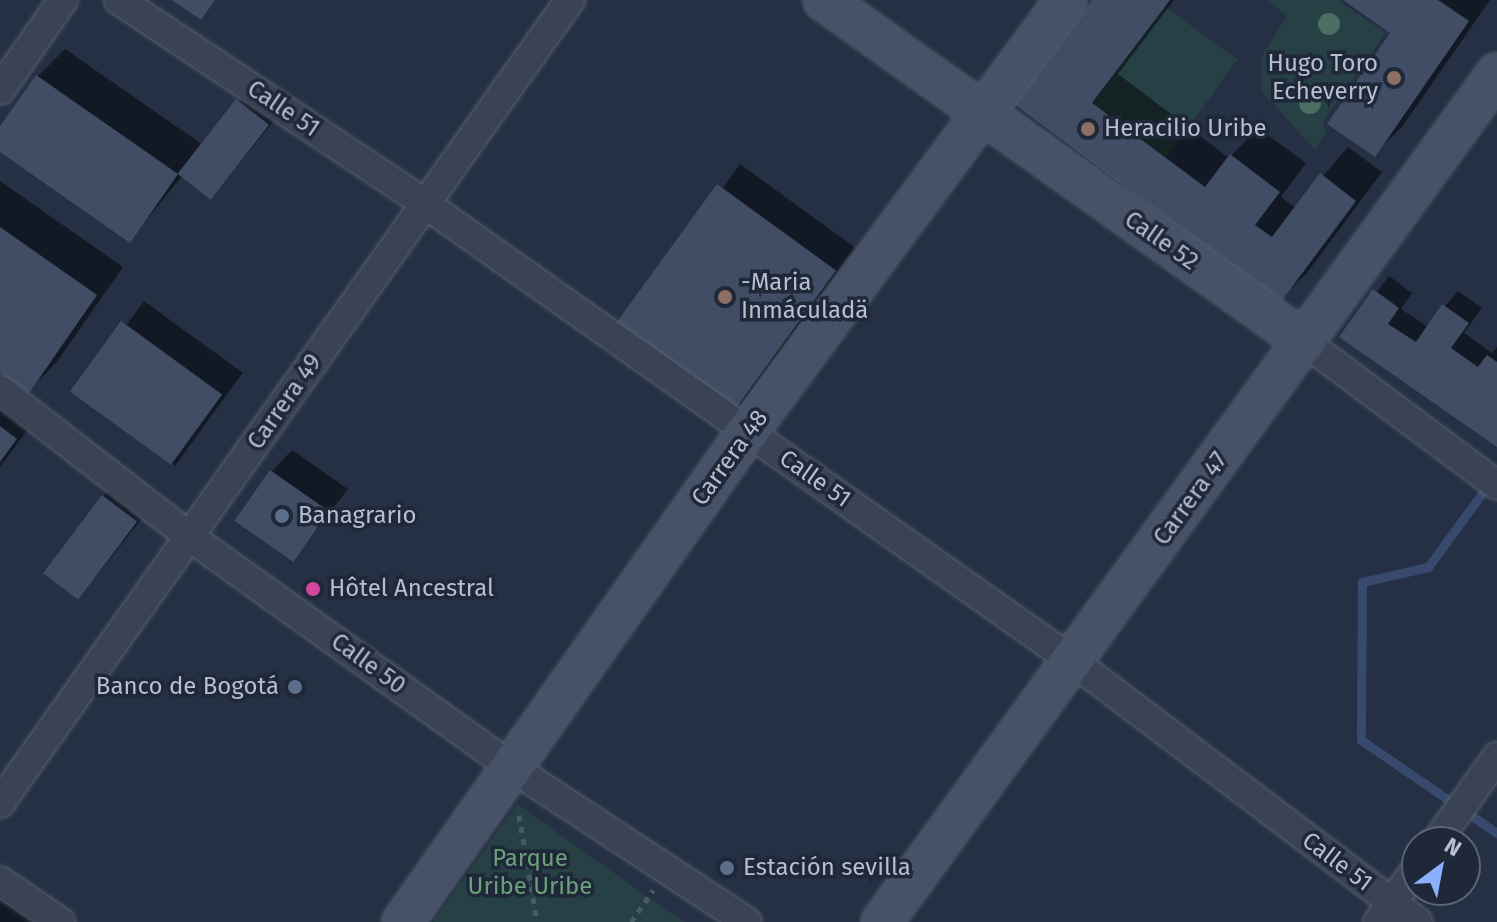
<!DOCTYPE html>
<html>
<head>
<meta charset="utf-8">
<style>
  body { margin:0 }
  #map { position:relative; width:1497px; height:922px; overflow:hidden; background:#253044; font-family:"Fira Sans",sans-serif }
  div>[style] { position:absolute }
  .green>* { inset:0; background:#274045; transform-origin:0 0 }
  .shadow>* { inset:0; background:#0007; transform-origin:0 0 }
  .stream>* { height:9px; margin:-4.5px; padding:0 4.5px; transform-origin:4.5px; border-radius:4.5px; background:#374a6d }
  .building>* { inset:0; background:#414d65; transform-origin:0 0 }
  .path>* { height:5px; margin-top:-2.5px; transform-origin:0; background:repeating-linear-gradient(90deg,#455d61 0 6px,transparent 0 12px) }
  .roads { filter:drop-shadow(0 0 2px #555e6e) drop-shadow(0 0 2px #555e6e) }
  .street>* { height:28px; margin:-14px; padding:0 14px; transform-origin:14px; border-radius:14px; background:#394354 }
  .secondary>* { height:40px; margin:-20px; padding:0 20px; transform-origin:20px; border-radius:20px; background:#475167 }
  .trees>* { width:22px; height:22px; margin:-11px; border-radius:50%; background:#4c6e62 }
  .dots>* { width:22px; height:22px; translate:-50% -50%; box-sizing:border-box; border:4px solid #1e2839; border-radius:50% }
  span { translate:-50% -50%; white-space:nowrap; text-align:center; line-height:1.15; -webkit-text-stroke:7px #1e2839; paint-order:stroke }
  .poi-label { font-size:24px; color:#b7becd }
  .right { translate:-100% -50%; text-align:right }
  .left { translate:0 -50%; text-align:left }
  .street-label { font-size:24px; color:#b7becd }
  .park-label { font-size:24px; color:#6ca07b }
  .north { position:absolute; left:1401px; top:826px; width:80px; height:80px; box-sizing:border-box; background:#1e2839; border:2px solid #5b6474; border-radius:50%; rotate:32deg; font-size:22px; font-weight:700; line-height:32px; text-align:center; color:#b7becd }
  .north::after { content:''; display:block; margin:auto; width:28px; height:36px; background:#8ab0ff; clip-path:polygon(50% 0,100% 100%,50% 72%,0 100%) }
</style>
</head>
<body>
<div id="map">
  <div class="green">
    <i style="clip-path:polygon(1268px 0,1337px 0,1386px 33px,1323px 121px,1326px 132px,1315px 150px,1261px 90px,1262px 56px,1287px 16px)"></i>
    <i style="left:1164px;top:6px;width:91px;height:122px;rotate:36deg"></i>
    <i style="clip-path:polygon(517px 804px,648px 897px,685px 922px,433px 922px)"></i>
  </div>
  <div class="shadow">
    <i style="clip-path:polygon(1095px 0,1174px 0,1118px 74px,1229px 158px,1258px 128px,1306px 163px,1281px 197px,1296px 208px,1348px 147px,1382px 172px,1307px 273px,1279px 300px,1017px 103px)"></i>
    <i style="clip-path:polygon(1347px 0,1490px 0,1402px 127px,1374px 154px,1393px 32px)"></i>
    <i style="clip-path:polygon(65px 49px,203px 145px,258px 79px,289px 102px,212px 197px,183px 175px,130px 240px,0 149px,0 130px,38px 76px)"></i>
    <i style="left:740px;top:164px;width:142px;height:200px;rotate:36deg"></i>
    <i style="clip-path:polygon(0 181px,123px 267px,56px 363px,29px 390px,0 370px)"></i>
    <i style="clip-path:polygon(1389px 276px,1412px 293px,1401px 309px,1428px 327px,1458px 291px,1482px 308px,1464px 333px,1492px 353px,1497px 347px,1497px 445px,1342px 337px)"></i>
    <i style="left:144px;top:301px;width:122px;height:115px;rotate:36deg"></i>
    <i style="clip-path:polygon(0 397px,37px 417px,0 467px)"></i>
    <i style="clip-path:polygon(292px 450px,348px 489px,294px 559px,271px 472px)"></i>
    <i style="clip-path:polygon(125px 475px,157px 499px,79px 598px,103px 496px)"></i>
    <i style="clip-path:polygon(0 879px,63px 922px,0 922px)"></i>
  </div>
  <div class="stream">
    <i style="left:1488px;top:485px;width:102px;rotate:126.2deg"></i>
    <i style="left:1428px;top:567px;width:68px;rotate:167.2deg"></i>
    <i style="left:1362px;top:582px;width:158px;rotate:90.4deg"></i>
    <i style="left:1361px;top:740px;width:165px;rotate:34.4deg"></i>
  </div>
  <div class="building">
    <i style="clip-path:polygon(172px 0,215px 0,201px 20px)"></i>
    <i style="clip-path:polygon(1092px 0,1170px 0,1092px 103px,1205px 187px,1230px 154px,1280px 192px,1255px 225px,1272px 237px,1320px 173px,1356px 201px,1280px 303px,1014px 104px)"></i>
    <i style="clip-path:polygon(1343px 0,1438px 0,1469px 21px,1375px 157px,1327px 124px,1390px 33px)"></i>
    <i style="clip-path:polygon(36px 75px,178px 174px,130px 243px,0 152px,0 126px)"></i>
    <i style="left:236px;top:99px;width:42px;height:95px;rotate:38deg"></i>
    <i style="left:717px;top:184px;width:147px;height:172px;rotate:36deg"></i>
    <i style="clip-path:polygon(0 227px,97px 295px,29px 393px,0 372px)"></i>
    <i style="clip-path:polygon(1373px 289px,1399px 308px,1388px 324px,1416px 342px,1442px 304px,1469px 323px,1451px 348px,1478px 367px,1487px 355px,1497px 362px,1497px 447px,1339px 337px)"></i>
    <i style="left:121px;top:321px;width:125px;height:87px;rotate:36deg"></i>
    <i style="clip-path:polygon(0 426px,17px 439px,0 462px)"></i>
    <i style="left:270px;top:470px;width:72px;height:62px;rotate:35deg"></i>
    <i style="left:102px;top:495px;width:44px;height:98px;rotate:37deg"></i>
  </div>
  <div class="path">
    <i style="left:519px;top:815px;width:109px;rotate:80.5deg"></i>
    <i style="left:631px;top:922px;width:39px;rotate:-55deg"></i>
  </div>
  <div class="roads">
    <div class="street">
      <i style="left:119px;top:0;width:366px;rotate:33.6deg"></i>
      <i style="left:424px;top:203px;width:796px;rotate:35.23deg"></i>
      <i style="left:1074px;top:662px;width:431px;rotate:37.1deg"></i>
      <i style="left:0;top:90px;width:110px;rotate:-55deg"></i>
      <i style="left:1305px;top:342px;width:239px;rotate:36.7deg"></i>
      <i style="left:0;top:390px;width:240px;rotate:37.7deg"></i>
      <i style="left:190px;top:537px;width:395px;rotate:35.6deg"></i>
      <i style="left:511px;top:767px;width:282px;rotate:33.3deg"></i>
      <i style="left:0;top:803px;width:985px;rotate:-54.63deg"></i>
      <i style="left:1436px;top:842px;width:105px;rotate:-54.3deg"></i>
      <i style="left:0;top:881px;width:73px;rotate:34.3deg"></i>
      <i style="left:1378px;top:922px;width:67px;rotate:-54.2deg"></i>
    </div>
    <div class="secondary">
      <i style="left:824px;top:0;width:590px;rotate:35.41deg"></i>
      <i style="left:403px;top:922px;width:600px;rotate:-54.91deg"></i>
      <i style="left:748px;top:431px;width:536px;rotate:-53.58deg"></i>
      <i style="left:882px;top:922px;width:1048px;rotate:-54.05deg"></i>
    </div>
  </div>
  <div class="trees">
    <i style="left:1329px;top:24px"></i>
    <i style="left:1310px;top:103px"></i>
  </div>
  <div class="dots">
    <i style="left:1394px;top:78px;background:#8d6e63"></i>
    <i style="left:1088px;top:129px;background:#8d6e63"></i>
    <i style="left:725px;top:297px;background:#8d6e63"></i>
    <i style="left:282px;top:516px;background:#5c6f8a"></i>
    <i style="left:313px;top:589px;background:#d1479c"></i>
    <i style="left:295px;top:687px;background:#5c6f8a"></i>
    <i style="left:727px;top:868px;background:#5c6f8a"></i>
  </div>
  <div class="poi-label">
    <span class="right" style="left:1378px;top:78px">Hugo Toro<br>Echeverry</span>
    <span class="left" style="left:1104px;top:129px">Heracilio Uribe</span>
    <span class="left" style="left:741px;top:297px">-Maria<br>Inmáculadä</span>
    <span class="left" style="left:298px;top:516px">Banagrario</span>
    <span class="left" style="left:329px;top:589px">Hôtel Ancestral</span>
    <span class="right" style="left:279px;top:687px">Banco de Bogotá</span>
    <span class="left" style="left:743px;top:868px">Estación sevilla</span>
  </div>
  <div class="street-label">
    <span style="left:283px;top:109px;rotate:34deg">Calle 51</span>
    <span style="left:1161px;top:241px;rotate:35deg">Calle 52</span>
    <span style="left:285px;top:402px;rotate:-55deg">Carrera 49</span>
    <span style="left:730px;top:458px;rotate:-54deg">Carrera 48</span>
    <span style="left:815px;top:479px;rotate:35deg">Calle 51</span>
    <span style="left:1191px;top:499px;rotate:-54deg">Carrera 47</span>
    <span style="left:368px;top:664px;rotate:36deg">Calle 50</span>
    <span style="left:1337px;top:862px;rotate:37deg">Calle 51</span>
  </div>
  <div class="park-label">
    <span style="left:530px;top:873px">Parque<br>Uribe Uribe</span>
  </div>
  <div class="north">N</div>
</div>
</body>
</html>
